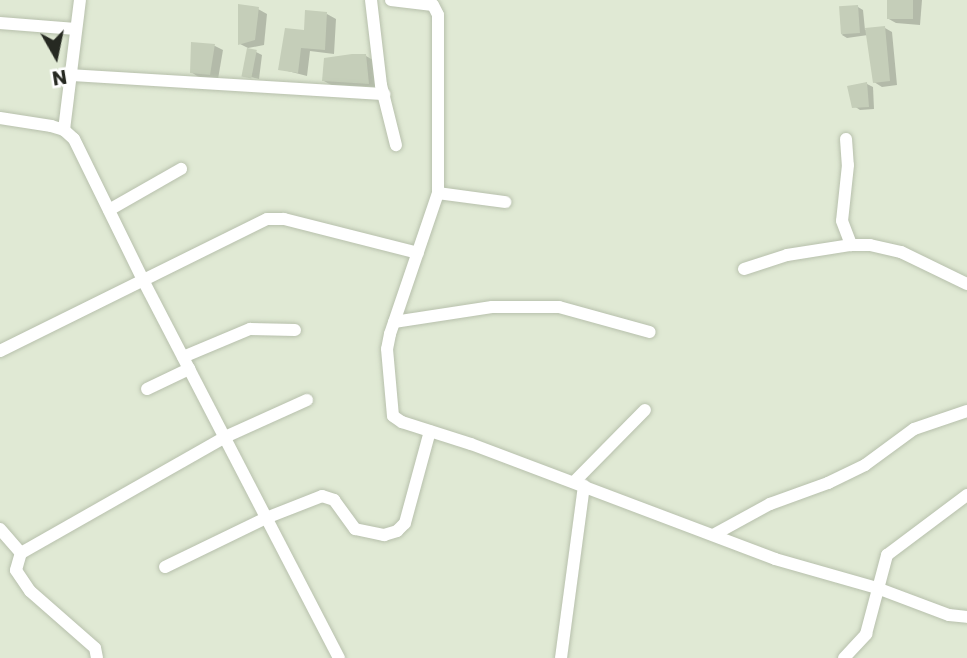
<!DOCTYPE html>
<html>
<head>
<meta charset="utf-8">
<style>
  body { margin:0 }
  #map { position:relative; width:967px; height:658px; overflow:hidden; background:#e0e9d4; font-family:Poppins,sans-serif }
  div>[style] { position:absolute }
  .shadow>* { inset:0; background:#0003 }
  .building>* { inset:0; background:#c5ceb9; transform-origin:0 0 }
  .roads { filter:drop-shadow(0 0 2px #b7c0ac) drop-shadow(0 0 2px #b7c0ac) }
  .minor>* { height:12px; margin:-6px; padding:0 6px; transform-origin:6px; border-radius:6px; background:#fff }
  span { translate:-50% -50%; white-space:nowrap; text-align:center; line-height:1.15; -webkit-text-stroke:6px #fff; paint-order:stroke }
  .north { position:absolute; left:21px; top:21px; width:70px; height:70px; -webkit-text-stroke:5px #fff; paint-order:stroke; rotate:171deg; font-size:19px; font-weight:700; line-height:28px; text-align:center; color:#262922 }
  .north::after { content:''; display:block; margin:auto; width:24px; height:32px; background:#262922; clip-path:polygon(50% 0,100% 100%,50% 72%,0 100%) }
</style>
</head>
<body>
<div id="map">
  <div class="shadow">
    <i style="clip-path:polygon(889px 0,922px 0,920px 25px,896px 23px,887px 18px)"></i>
    <i style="clip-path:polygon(858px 7px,863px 10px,865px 30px,885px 28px,892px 32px,897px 85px,882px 87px,874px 82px,868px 35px,847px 38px,842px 35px)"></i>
    <i style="clip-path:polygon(258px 9px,267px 14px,264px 45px,248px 48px,240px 44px)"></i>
    <i style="clip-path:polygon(327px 14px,336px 19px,334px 54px,310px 51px,307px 76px,280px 69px,305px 32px)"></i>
    <i style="clip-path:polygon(193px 43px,215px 46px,223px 50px,218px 79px,200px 78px,191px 72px)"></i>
    <i style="clip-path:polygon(256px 52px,262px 55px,259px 79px,246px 76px)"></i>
    <i style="clip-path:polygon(366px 56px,373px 60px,376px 87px,331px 85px,324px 81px)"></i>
    <i style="clip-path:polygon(867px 84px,873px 87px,874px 109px,860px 110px,854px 106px)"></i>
  </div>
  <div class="building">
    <i style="left:887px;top:0;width:26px;height:19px"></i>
    <i style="clip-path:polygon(238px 4px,259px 7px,255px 40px,238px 45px)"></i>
    <i style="left:858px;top:5px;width:28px;height:19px;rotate:86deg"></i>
    <i style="clip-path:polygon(305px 10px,327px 12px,325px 50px,301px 48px,298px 73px,278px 70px,285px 28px,304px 30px)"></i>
    <i style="clip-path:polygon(885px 26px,890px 81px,873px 83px,865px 28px)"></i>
    <i style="clip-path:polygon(191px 42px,215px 44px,210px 75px,190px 73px)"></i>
    <i style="left:247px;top:48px;width:10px;height:29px;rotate:11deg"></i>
    <i style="clip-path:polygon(352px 54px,366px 54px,369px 84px,322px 81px,324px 58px)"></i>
    <i style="clip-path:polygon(867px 82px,869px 107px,852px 108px,847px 86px)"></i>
  </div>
  <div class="roads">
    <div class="minor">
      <i style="left:371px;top:0;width:86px;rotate:83.3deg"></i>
      <i style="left:381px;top:85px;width:62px;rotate:76deg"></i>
      <i style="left:391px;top:0;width:42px;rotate:6.8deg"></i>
      <i style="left:433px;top:5px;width:11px;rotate:63deg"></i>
      <i style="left:438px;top:15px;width:178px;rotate:90deg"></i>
      <i style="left:438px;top:193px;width:149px;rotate:108.8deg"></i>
      <i style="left:390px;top:334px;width:15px;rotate:101deg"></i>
      <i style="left:387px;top:349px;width:67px;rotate:84.9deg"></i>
      <i style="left:393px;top:416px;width:11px;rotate:34deg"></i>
      <i style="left:402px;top:422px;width:72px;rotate:17.7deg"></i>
      <i style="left:471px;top:444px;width:325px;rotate:20.7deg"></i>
      <i style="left:775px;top:559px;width:106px;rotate:15.9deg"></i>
      <i style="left:877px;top:588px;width:77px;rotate:20.6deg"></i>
      <i style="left:949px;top:615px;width:18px;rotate:6deg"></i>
      <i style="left:0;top:23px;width:76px;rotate:4.5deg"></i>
      <i style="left:70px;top:75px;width:315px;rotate:3.5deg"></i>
      <i style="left:0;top:118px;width:52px;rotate:8.9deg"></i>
      <i style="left:51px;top:126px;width:14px;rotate:17deg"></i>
      <i style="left:64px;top:130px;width:13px;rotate:42deg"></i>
      <i style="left:74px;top:139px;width:157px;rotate:63.9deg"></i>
      <i style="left:143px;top:280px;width:426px;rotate:62.6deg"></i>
      <i style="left:64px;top:130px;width:131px;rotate:-83deg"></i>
      <i style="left:846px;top:139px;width:26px;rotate:86deg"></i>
      <i style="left:848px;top:165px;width:56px;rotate:96.1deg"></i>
      <i style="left:842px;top:221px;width:26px;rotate:69deg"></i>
      <i style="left:438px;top:193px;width:68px;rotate:7.7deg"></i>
      <i style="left:109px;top:210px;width:83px;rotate:-29.7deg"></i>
      <i style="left:744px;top:269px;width:45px;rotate:-18deg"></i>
      <i style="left:787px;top:255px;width:65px;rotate:-8.9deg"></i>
      <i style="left:851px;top:245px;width:19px"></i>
      <i style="left:870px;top:245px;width:32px;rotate:13deg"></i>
      <i style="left:901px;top:252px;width:73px;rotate:25.9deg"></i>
      <i style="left:394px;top:322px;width:99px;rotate:-8.7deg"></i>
      <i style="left:492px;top:307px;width:67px"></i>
      <i style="left:559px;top:307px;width:94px;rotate:15.4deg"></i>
      <i style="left:0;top:351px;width:298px;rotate:-26.3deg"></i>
      <i style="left:267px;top:219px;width:17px"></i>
      <i style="left:284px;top:219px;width:138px;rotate:14.2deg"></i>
      <i style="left:183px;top:357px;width:73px;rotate:-22.7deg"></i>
      <i style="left:250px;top:329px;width:45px;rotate:1.3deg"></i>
      <i style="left:147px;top:389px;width:47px;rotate:-25.5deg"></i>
      <i style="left:574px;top:482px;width:101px;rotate:-45.4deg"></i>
      <i style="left:0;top:529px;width:32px;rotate:49deg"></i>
      <i style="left:715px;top:534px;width:63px;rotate:-28.6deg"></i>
      <i style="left:770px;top:504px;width:62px;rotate:-19.9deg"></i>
      <i style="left:828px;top:483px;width:41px;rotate:-25.9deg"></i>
      <i style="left:865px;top:465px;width:61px;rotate:-36.3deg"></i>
      <i style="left:914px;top:429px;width:56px;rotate:-18.8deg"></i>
      <i style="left:165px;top:567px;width:112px;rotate:-25.9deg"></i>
      <i style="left:266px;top:518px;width:60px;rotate:-21.4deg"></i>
      <i style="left:322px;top:496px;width:13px;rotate:18deg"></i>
      <i style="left:334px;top:500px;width:36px;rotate:54deg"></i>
      <i style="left:355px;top:529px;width:30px;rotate:12deg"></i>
      <i style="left:384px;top:535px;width:14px;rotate:-17deg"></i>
      <i style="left:397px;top:531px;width:11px;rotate:-45deg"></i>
      <i style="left:405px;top:523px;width:95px;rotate:-74.8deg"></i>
      <i style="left:97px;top:658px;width:10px;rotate:-101deg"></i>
      <i style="left:95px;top:648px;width:86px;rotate:-138.8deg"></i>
      <i style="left:30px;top:591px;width:25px;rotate:-124deg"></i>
      <i style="left:16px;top:570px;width:18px;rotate:-74deg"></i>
      <i style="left:21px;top:553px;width:235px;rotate:-29.6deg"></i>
      <i style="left:225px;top:437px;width:90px;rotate:-24.3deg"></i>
      <i style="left:561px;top:658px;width:174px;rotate:-82.4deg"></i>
      <i style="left:844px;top:658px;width:33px;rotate:-47deg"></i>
      <i style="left:866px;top:634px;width:82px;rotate:-75.1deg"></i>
      <i style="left:887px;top:555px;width:100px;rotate:-36.9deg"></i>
    </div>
  </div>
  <div class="north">N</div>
</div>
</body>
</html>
